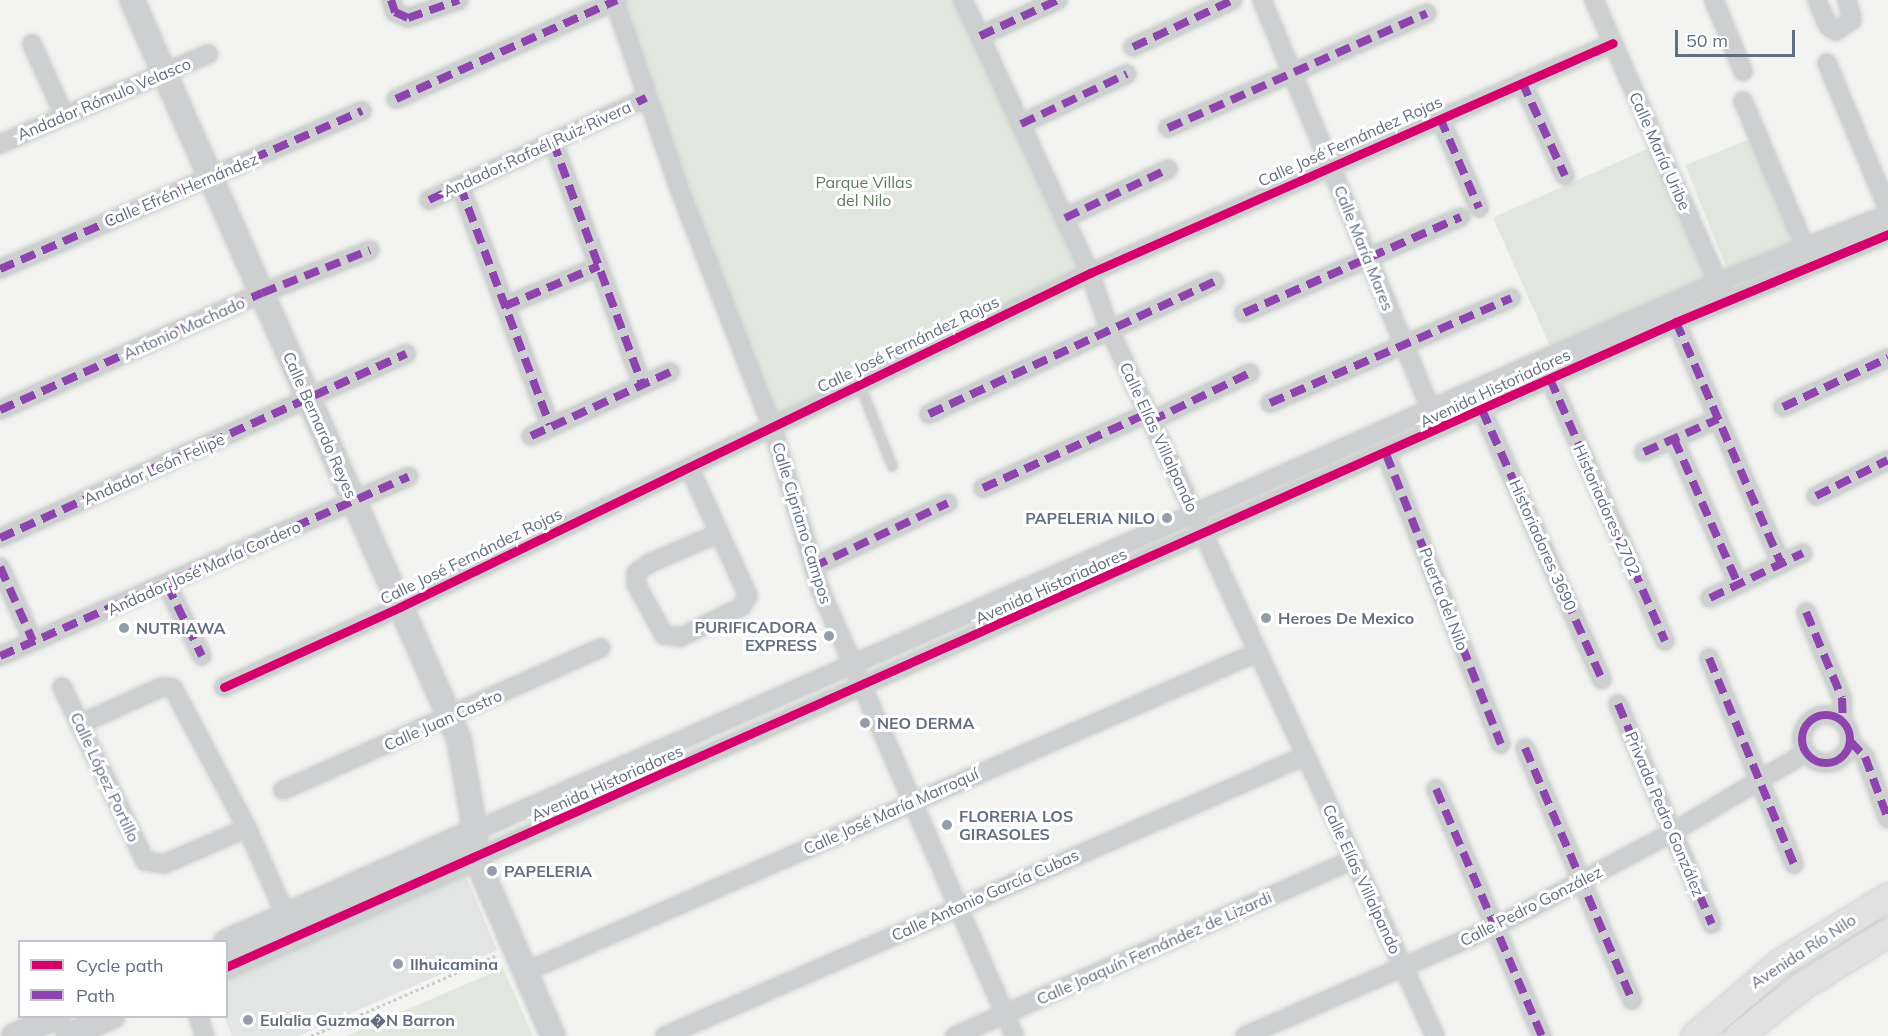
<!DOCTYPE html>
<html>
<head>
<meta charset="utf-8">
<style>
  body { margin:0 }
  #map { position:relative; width:1888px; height:1036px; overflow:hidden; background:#f3f4f1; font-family:Mulish,sans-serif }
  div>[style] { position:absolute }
  .built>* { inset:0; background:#e3e4e4 }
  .green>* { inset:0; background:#e1e7df; transform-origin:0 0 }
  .path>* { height:3px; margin-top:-1.5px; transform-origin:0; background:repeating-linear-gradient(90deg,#cbcbcc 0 3px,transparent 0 6px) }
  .roads { filter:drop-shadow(0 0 2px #cfd1d1) drop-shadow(0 0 2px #cfd1d1) }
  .service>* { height:9px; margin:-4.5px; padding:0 4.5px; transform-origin:4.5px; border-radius:4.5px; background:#cecfd0 }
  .minor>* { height:18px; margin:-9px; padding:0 9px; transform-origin:9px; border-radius:9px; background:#cecfd0 }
  .minor>.ring { margin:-9px; padding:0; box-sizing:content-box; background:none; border:18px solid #cecfd0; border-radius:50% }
  .tertiary>* { height:24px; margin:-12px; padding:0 12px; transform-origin:12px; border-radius:12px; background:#cecfd0 }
  .secondary>* { height:27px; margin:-13.5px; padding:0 13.5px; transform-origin:13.5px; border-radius:13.5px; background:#e1e1e2 }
  .quiet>* { height:8px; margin-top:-4px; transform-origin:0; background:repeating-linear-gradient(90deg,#8e44ad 0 15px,transparent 0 23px) }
  .quiet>.ring { margin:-4px; padding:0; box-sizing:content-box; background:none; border:8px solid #8e44ad; border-radius:50% }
  .cycleway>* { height:9px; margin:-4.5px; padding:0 4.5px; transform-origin:4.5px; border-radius:4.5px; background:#d6006c }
  .dots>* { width:16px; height:16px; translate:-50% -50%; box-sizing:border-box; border:3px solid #fff; border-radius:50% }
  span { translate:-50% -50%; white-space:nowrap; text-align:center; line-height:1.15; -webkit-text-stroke:6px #fff; paint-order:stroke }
  .street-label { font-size:16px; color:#626e82 }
  .park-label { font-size:16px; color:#617961 }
  .poi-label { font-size:16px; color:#626e82; font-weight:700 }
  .right { translate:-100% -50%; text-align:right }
  .left { translate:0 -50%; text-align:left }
  .legend { position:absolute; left:18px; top:940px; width:210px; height:78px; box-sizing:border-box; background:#fff; border:2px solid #c0c5cd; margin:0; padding:8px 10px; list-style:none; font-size:18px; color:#626e82 }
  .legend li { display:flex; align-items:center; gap:12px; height:30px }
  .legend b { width:30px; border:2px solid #c0c5cd }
  .scale { position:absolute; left:1675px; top:30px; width:120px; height:27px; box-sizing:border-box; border:3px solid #626e82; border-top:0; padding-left:8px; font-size:18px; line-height:21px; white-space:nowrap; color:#626e82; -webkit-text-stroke:4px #fff; paint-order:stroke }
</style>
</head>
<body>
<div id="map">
  <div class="built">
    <i style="clip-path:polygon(462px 867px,497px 950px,298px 1036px,232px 1036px,224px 1017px,227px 971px)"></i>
  </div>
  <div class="green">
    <i style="clip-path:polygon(626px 0,957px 0,1077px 271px,776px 419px,622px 4px)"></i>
    <i style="left:1750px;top:139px;width:113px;height:70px;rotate:68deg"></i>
    <i style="left:1649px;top:148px;width:143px;height:171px;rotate:66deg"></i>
    <i style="clip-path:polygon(503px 968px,533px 1036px,346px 1036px)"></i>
  </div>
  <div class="path">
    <i style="left:311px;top:1036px;width:203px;rotate:-23.5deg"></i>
  </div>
  <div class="roads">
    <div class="service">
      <i style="left:859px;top:384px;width:88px;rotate:68.1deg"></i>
    </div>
    <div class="minor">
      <i style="left:391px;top:0;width:13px;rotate:72deg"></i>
      <i style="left:395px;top:12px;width:14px;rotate:25deg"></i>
      <i style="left:408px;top:18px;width:54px;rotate:-19.4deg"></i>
      <i style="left:614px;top:0;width:199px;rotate:70.9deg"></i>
      <i style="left:679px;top:188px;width:259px;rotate:68.7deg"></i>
      <i style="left:773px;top:429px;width:167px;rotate:73.6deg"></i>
      <i style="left:820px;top:589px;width:487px;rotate:66.5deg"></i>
      <i style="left:963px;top:0;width:301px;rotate:65.1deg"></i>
      <i style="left:1090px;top:273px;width:61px;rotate:71deg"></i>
      <i style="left:1110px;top:331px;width:776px;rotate:65.25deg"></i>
      <i style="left:1262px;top:0;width:454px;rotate:67.6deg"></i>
      <i style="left:1594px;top:0;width:319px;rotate:66.3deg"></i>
      <i style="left:1714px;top:0;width:77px;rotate:67.8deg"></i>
      <i style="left:1817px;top:0;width:28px;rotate:67deg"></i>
      <i style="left:1828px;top:26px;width:9px;rotate:32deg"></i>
      <i style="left:1836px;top:31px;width:19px;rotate:-35deg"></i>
      <i style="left:1852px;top:20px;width:21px;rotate:-104deg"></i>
      <i style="left:980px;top:36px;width:86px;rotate:-24.8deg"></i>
      <i style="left:32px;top:44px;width:78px;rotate:65.7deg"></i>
      <i style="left:1133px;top:47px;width:110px;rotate:-25.2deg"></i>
      <i style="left:1827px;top:63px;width:158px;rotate:67.3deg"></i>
      <i style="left:1522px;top:82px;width:103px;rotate:65.4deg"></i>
      <i style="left:396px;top:99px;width:242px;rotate:-24.1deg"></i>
      <i style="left:1743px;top:101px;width:159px;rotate:67deg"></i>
      <i style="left:1440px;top:118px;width:98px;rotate:66.6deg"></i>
      <i style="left:1021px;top:124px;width:117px;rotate:-25.3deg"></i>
      <i style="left:1168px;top:128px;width:283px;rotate:-23.9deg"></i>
      <i style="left:553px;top:142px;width:258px;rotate:69.8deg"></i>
      <i style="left:0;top:144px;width:227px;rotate:-23.4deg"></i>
      <i style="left:460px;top:186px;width:255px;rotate:69.4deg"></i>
      <i style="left:429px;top:200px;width:240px;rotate:-25.2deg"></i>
      <i style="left:1065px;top:218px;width:114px;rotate:-25.4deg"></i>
      <i style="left:0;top:269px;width:395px;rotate:-23.6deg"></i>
      <i style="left:505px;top:306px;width:102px;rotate:-23.1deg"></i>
      <i style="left:1244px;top:313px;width:237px;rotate:-23.9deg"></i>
      <i style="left:1676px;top:322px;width:264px;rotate:66.5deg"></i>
      <i style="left:1550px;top:379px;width:286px;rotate:66.3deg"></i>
      <i style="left:1270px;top:403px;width:263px;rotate:-23.5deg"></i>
      <i style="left:1783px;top:407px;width:116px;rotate:-25deg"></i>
      <i style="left:0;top:410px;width:287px;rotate:-24.1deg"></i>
      <i style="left:262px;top:293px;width:116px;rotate:-21.7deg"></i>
      <i style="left:1482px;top:410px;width:295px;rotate:66deg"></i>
      <i style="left:929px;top:414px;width:315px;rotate:-24.9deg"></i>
      <i style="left:1151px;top:421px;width:110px;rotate:-25.9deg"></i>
      <i style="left:531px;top:436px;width:153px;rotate:-24.7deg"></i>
      <i style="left:1674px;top:439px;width:158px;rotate:66.2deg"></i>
      <i style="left:1644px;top:452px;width:81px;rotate:-24deg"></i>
      <i style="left:1386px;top:454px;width:312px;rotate:68.4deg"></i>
      <i style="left:689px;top:467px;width:142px;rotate:65.4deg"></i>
      <i style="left:748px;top:596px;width:13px;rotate:122deg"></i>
      <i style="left:741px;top:607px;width:67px;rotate:153.4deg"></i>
      <i style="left:681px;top:637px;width:17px;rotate:-173deg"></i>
      <i style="left:664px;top:635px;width:58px;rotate:-118.8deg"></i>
      <i style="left:636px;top:584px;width:11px;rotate:-90deg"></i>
      <i style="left:636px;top:573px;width:17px;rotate:-36deg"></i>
      <i style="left:650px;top:563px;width:73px;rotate:-23.4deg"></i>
      <i style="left:983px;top:488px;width:181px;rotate:-24.4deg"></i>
      <i style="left:1816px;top:496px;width:80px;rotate:-26.6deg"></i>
      <i style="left:0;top:538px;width:446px;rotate:-24.4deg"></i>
      <i style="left:0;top:567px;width:81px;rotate:66deg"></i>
      <i style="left:813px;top:567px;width:149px;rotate:-25.4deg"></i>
      <i style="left:167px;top:585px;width:79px;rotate:63.8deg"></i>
      <i style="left:1710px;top:598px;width:103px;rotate:-25.8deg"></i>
      <i style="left:1806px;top:612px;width:93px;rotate:67.3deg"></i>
      <i style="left:1842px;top:698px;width:24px;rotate:88deg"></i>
      <i style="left:0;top:656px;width:446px;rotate:-23.7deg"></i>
      <i style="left:1709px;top:658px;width:223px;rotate:67.6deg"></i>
      <i style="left:62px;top:687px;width:193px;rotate:64.5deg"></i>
      <i style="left:145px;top:861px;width:19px;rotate:9deg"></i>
      <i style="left:164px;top:864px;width:90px;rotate:-23.4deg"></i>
      <i style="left:224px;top:687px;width:193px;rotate:-24.4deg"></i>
      <i style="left:400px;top:607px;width:767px;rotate:-25.83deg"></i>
      <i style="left:1090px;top:273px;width:571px;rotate:-23.74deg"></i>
      <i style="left:1618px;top:704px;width:239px;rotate:66.9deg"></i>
      <i class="ring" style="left:1802px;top:715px;width:30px;height:30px"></i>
      <i style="left:80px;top:724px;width:90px;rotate:-24.3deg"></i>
      <i style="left:162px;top:687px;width:11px;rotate:5deg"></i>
      <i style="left:173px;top:688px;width:158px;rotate:62.1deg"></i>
      <i style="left:247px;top:828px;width:108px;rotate:66deg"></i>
      <i style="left:1850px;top:741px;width:22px;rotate:47deg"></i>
      <i style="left:1865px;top:757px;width:66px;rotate:69.6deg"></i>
      <i style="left:1525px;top:748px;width:274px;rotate:67deg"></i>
      <i style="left:1436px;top:789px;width:269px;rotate:66.8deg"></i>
      <i style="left:283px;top:790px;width:348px;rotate:-24.1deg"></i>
      <i style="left:475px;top:831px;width:1359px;rotate:-23.83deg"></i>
      <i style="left:1718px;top:282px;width:183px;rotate:-21.8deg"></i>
      <i style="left:476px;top:858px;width:1314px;rotate:-24.07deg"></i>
      <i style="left:1676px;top:322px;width:230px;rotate:-22.5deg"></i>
      <i style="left:525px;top:972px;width:800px;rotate:-23.58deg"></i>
      <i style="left:198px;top:1016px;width:21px;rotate:71deg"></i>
      <i style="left:665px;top:1036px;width:699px;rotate:-23.63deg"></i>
      <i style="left:955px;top:1036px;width:435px;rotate:-23.9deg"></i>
      <i style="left:1245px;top:1036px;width:273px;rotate:-23.6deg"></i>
      <i style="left:1495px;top:927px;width:202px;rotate:-28.1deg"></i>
      <i style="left:1673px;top:832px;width:154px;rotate:-30.9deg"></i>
    </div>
    <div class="tertiary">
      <i style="left:132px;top:0;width:785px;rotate:66.11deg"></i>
      <i style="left:450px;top:718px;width:23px;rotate:67deg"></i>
      <i style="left:459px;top:739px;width:93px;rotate:80.1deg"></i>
      <i style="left:475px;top:831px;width:27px;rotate:88deg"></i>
      <i style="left:476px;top:858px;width:194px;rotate:66.6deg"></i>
      <i style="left:226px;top:942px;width:273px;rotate:-24deg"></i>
      <i style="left:226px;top:967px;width:273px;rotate:-23.6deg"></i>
      <i style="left:14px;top:1036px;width:48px;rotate:-24.4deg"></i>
      <i style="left:68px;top:1036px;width:49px;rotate:-24deg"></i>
    </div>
    <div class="secondary">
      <i style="left:1695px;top:1036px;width:113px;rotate:-40.7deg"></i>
      <i style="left:1781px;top:962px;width:125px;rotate:-31.3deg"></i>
      <i style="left:1738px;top:1036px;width:80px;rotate:-38.4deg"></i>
      <i style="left:1801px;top:986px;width:102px;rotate:-31.8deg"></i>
    </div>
  </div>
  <div class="quiet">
    <i style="left:391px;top:0;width:13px;rotate:72deg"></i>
    <i style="left:395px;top:12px;width:14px;rotate:25deg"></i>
    <i style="left:408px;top:18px;width:54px;rotate:-19.4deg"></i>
    <i style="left:980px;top:36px;width:86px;rotate:-24.8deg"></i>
    <i style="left:1133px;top:47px;width:110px;rotate:-25.2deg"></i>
    <i style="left:1522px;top:82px;width:103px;rotate:65.4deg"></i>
    <i style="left:396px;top:99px;width:242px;rotate:-24.1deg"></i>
    <i style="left:1440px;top:118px;width:98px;rotate:66.6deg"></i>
    <i style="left:1021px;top:124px;width:117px;rotate:-25.3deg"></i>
    <i style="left:1168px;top:128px;width:283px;rotate:-23.9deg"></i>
    <i style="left:553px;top:142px;width:258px;rotate:69.8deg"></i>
    <i style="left:460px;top:186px;width:255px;rotate:69.4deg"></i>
    <i style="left:429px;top:200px;width:240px;rotate:-25.2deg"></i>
    <i style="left:1065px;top:218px;width:114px;rotate:-25.4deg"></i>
    <i style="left:0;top:269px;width:395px;rotate:-23.6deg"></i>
    <i style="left:505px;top:306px;width:102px;rotate:-23.1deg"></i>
    <i style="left:1244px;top:313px;width:237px;rotate:-23.9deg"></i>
    <i style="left:1676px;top:322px;width:264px;rotate:66.5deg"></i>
    <i style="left:1550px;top:379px;width:286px;rotate:66.3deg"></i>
    <i style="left:1270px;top:403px;width:263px;rotate:-23.5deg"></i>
    <i style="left:1783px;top:407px;width:116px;rotate:-25deg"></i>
    <i style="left:0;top:410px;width:287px;rotate:-24.1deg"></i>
    <i style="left:262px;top:293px;width:116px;rotate:-21.7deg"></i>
    <i style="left:1482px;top:410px;width:295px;rotate:66deg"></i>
    <i style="left:929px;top:414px;width:315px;rotate:-24.9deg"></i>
    <i style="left:1151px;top:421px;width:110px;rotate:-25.9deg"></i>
    <i style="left:531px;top:436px;width:153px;rotate:-24.7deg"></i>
    <i style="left:1674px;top:439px;width:158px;rotate:66.2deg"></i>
    <i style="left:1644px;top:452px;width:81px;rotate:-24deg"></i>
    <i style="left:1386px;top:454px;width:312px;rotate:68.4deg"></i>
    <i style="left:983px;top:488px;width:181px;rotate:-24.4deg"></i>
    <i style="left:1816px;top:496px;width:80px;rotate:-26.6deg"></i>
    <i style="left:0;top:538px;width:446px;rotate:-24.4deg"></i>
    <i style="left:0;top:567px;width:81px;rotate:66deg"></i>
    <i style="left:813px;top:567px;width:149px;rotate:-25.4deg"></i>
    <i style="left:167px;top:585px;width:79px;rotate:63.8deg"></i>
    <i style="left:1710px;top:598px;width:103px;rotate:-25.8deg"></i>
    <i style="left:1806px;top:612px;width:93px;rotate:67.3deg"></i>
    <i style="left:1842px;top:698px;width:24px;rotate:88deg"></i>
    <i style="left:0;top:656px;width:446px;rotate:-23.7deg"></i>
    <i style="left:1709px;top:658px;width:223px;rotate:67.6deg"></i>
    <i style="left:1618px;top:704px;width:239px;rotate:66.9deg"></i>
    <i class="ring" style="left:1802px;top:715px;width:40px;height:40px"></i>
    <i style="left:1850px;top:741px;width:22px;rotate:47deg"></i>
    <i style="left:1865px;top:757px;width:66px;rotate:69.6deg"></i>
    <i style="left:1525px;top:748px;width:274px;rotate:67deg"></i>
    <i style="left:1436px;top:789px;width:269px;rotate:66.8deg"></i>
  </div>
  <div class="cycleway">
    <i style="left:224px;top:687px;width:193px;rotate:-24.4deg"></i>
    <i style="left:400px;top:607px;width:767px;rotate:-25.83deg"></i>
    <i style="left:1090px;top:273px;width:571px;rotate:-23.74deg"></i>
    <i style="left:226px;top:967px;width:1587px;rotate:-23.98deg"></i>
    <i style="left:1676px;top:322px;width:230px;rotate:-22.5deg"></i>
  </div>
  <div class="dots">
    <i style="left:1167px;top:518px;background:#959da9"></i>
    <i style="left:1266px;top:618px;background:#959da9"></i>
    <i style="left:124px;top:628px;background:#959da9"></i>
    <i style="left:829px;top:636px;background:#959da9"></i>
    <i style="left:865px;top:723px;background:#959da9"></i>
    <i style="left:947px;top:825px;background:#959da9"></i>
    <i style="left:492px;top:871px;background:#959da9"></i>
    <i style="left:398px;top:964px;background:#959da9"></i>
    <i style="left:248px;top:1020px;background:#959da9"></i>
  </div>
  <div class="street-label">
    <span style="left:104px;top:99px;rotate:-23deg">Andador Rómulo Velasco</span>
    <span style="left:1350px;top:141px;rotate:-24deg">Calle José Fernández Rojas</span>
    <span style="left:537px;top:149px;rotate:-25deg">Andador Rafaél Ruiz Rivera</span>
    <span style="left:1660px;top:151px;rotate:66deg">Calle María Uribe</span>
    <span style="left:181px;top:190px;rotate:-23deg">Calle Efrén Hernández</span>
    <span style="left:1364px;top:248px;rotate:68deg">Calle María Mares</span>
    <span style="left:184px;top:328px;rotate:-24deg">Antonio Machado</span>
    <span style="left:908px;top:344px;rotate:-26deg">Calle José Fernández Rojas</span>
    <span style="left:1495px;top:388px;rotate:-25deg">Avenida Historiadores</span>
    <span style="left:320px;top:425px;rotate:66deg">Calle Bernardo Reyes</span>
    <span style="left:1159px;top:437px;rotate:65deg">Calle Elías Villalpando</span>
    <span style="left:154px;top:469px;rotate:-24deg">Andador León Felipe</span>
    <span style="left:1607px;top:510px;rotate:66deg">Historiadores 2702</span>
    <span style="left:802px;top:523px;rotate:73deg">Calle Cipriano Campos</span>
    <span style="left:1543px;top:545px;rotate:66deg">Historiadores 3690</span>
    <span style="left:471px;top:556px;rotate:-26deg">Calle José Fernández Rojas</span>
    <span style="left:204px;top:568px;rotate:-24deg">Andador José María Cordero</span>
    <span style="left:1051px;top:586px;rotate:-24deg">Avenida Historiadores</span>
    <span style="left:1444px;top:599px;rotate:69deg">Puerta del Nilo</span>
    <span style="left:443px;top:720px;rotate:-24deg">Calle Juan Castro</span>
    <span style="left:105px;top:777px;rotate:65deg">Calle López Portillo</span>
    <span style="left:607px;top:783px;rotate:-24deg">Avenida Historiadores</span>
    <span style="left:891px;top:811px;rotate:-24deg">Calle José María Marroquí</span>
    <span style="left:1665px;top:814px;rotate:67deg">Privada Pedro González</span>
    <span style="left:1362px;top:879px;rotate:65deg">Calle Elías Villalpando</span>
    <span style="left:985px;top:895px;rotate:-24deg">Calle Antonio García Cubas</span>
    <span style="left:1531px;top:906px;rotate:-27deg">Calle Pedro González</span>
    <span style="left:1154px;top:948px;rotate:-24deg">Calle Joaquín Fernández de Lizardi</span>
    <span style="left:1803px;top:951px;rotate:-33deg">Avenida Río Nilo</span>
  </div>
  <div class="park-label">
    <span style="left:864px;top:191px">Parque Villas<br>del Nilo</span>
  </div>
  <div class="poi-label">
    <span class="right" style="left:1155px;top:518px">PAPELERIA NILO</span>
    <span class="left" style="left:1278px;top:618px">Heroes De Mexico</span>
    <span class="right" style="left:817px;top:636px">PURIFICADORA<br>EXPRESS</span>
    <span class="left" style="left:136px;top:628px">NUTRIAWA</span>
    <span class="left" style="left:877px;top:723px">NEO DERMA</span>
    <span class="left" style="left:959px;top:825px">FLORERIA LOS<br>GIRASOLES</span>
    <span class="left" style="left:504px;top:871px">PAPELERIA</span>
    <span class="left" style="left:410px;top:964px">Ilhuicamina</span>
    <span class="left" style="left:260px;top:1020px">Eulalia Guzma�N Barron</span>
  </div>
  <ul class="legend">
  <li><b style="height:8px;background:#d6006c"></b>Cycle path</li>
  <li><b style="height:8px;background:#8e44ad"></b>Path</li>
  </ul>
  <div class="scale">50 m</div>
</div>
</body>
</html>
